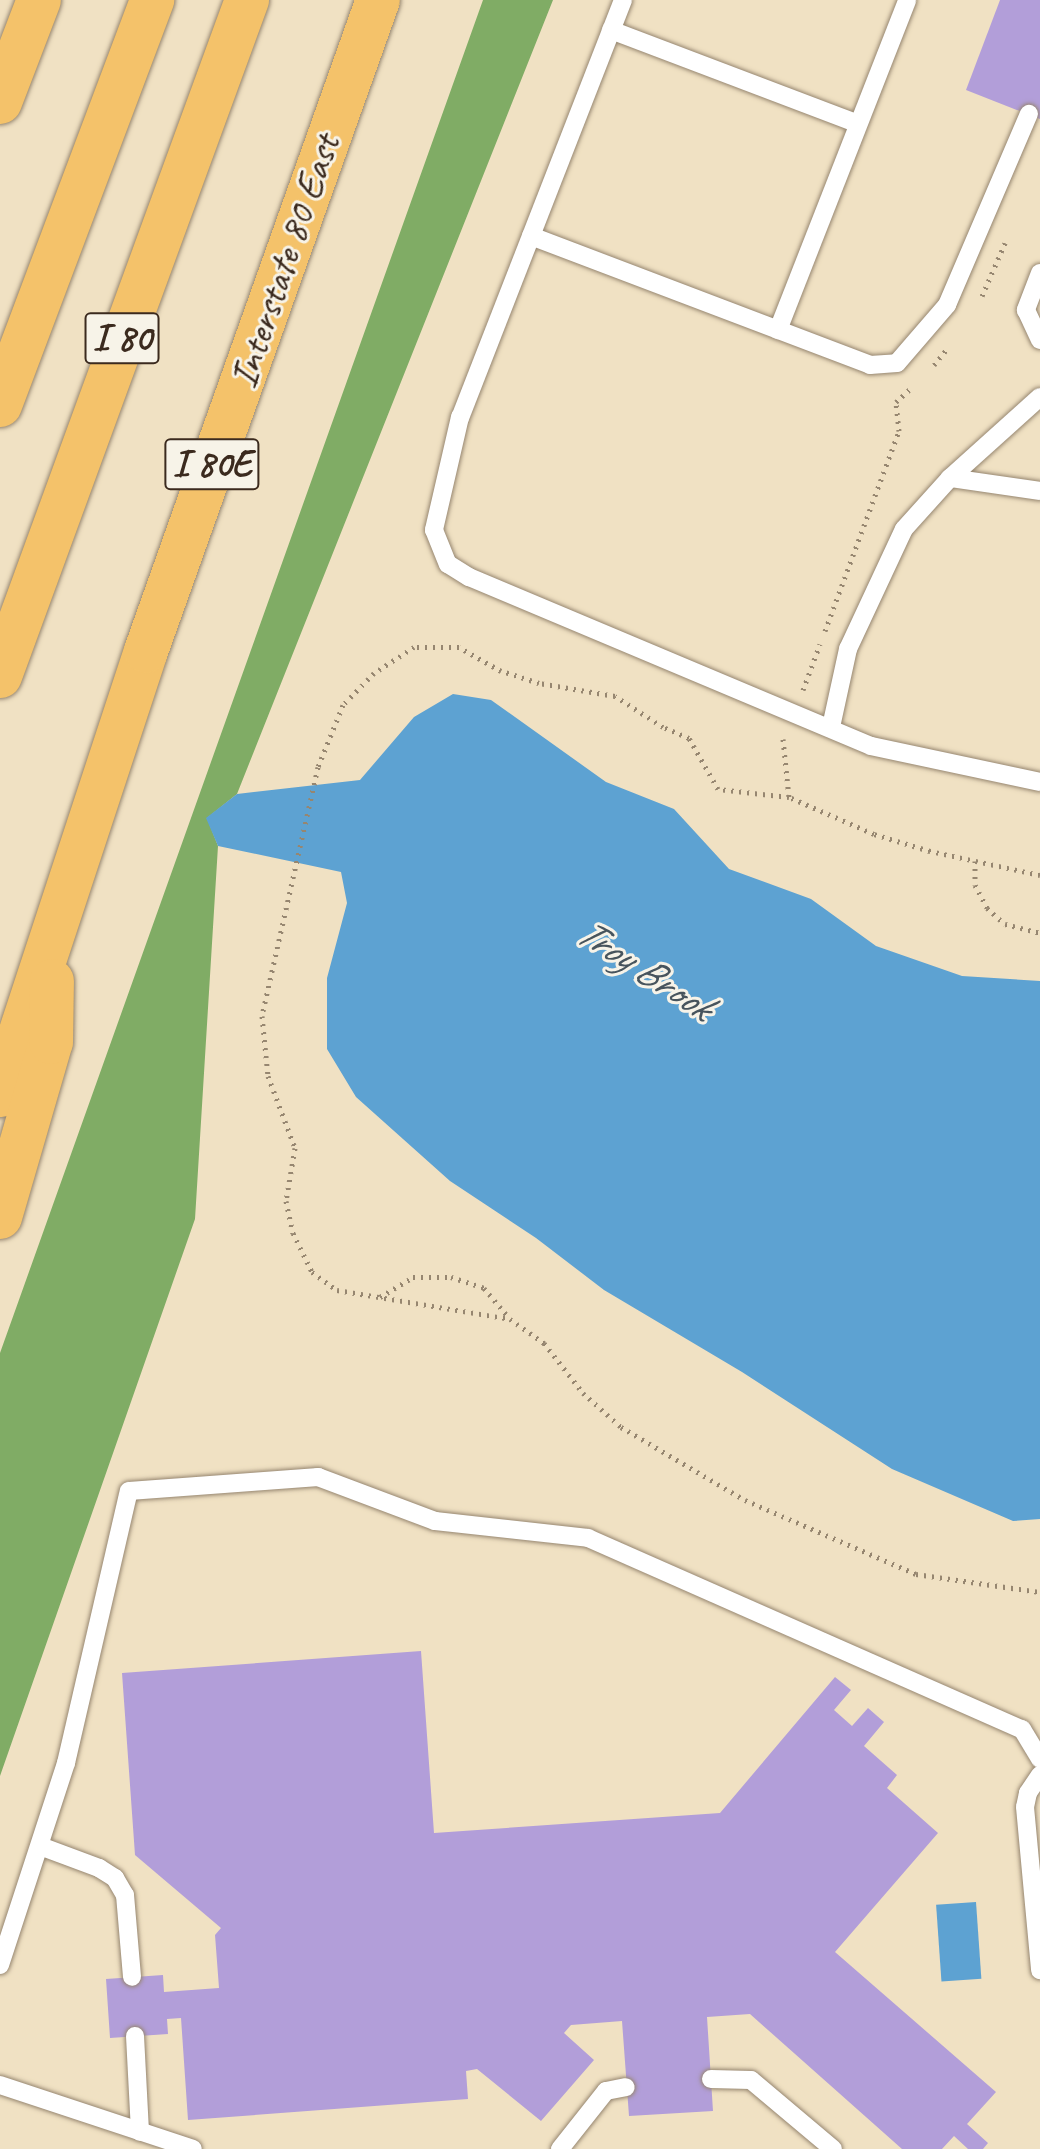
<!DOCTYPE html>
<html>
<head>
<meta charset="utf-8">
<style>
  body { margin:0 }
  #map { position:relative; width:1040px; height:2149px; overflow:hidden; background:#f0e1c3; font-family:Caveat,sans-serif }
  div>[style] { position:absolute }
  .forest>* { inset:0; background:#80ac65 }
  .water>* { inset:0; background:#5da2d2; transform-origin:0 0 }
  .building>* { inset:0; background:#b29ed9 }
  .path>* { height:5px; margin-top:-2.5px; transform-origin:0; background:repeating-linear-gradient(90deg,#968670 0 2px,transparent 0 8px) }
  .roads { filter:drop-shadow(0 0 2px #968670) drop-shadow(0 0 2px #968670) }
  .lane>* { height:18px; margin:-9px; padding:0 9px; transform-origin:9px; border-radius:9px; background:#fff }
  .highway>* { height:44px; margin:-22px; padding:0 22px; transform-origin:22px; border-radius:22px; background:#f4c26a }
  span { translate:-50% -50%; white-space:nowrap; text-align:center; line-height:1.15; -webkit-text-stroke:6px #f7f3e8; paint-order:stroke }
  .shield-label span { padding:2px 6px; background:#f7f3e8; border:2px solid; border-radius:6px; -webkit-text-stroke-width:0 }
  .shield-label { font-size:38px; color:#3b2a1e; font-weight:700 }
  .street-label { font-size:40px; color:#3b2a1e }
  .water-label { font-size:42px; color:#47545d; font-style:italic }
</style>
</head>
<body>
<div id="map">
  <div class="forest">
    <i style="clip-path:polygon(483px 0,553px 0,237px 794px,207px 818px,218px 846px,195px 1219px,0 1776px,0 1353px)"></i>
  </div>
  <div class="water">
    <i style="clip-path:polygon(453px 694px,491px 700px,606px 782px,674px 809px,729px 869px,811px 899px,876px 946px,962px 976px,1040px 981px,1040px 1519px,1013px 1521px,892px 1469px,742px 1372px,604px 1290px,536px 1238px,450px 1181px,356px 1097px,327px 1049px,327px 978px,347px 903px,341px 872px,218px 846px,206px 818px,237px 794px,360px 780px,414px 717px)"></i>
    <i style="left:976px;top:1902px;width:77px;height:40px;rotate:86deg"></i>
  </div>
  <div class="building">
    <i style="clip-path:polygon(1000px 0,1040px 0,1040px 119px,966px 90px)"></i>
    <i style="clip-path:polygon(421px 1651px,434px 1833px,720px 1813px,835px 1677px,851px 1690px,834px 1710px,852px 1726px,868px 1708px,884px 1722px,864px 1746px,897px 1775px,887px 1788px,938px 1833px,835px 1952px,996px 2092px,967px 2124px,988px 2143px,983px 2149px,968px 2149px,954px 2136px,942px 2149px,902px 2149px,750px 2014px,707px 2017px,713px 2111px,629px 2116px,622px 2021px,571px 2025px,564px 2033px,594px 2060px,541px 2121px,477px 2069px,466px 2071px,468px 2099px,188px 2120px,181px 2018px,167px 2019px,168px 2034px,110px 2038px,106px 1979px,163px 1975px,164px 1992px,219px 1988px,215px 1935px,221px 1928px,135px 1855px,122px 1673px)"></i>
  </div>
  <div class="path">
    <i style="left:982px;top:296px;width:58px;rotate:-66.5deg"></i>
    <i style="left:934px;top:365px;width:22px;rotate:-51deg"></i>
    <i style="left:825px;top:631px;width:213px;rotate:-69.7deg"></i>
    <i style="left:899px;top:431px;width:29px;rotate:-96deg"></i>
    <i style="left:896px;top:402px;width:23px;rotate:-43deg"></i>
    <i style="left:803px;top:690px;width:49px;rotate:-69.7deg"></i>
    <i style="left:783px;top:739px;width:58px;rotate:84.1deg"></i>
    <i style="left:975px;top:861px;width:24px;rotate:90deg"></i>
    <i style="left:975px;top:885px;width:26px;rotate:62deg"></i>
    <i style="left:987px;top:908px;width:24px;rotate:42deg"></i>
    <i style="left:1005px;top:924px;width:36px;rotate:14deg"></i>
    <i style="left:1040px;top:875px;width:113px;rotate:-167.7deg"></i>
    <i style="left:930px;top:851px;width:59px;rotate:-163.1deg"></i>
    <i style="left:874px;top:834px;width:93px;rotate:-156.5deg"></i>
    <i style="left:789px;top:797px;width:71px;rotate:-173.6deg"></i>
    <i style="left:718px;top:789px;width:59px;rotate:-119.6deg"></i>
    <i style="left:689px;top:738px;width:28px;rotate:-157deg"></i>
    <i style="left:663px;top:727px;width:57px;rotate:-147.1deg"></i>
    <i style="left:615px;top:696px;width:77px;rotate:-170.3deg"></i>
    <i style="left:539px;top:683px;width:40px;rotate:-162deg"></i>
    <i style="left:501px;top:671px;width:48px;rotate:-150.3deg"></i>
    <i style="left:459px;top:647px;width:45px;rotate:180deg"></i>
    <i style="left:414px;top:647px;width:48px;rotate:147deg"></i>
    <i style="left:374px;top:673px;width:45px;rotate:134.1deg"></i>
    <i style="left:343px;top:705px;width:67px;rotate:112deg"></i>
    <i style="left:318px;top:767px;width:255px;rotate:102.7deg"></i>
    <i style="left:262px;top:1016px;width:60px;rotate:84.3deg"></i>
    <i style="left:268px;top:1076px;width:77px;rotate:69.4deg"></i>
    <i style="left:295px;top:1148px;width:54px;rotate:99.6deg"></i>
    <i style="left:286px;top:1201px;width:33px;rotate:78deg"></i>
    <i style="left:293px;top:1233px;width:43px;rotate:64deg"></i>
    <i style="left:312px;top:1272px;width:31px;rotate:36deg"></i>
    <i style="left:337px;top:1290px;width:175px;rotate:9.5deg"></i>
    <i style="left:510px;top:1319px;width:42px;rotate:35.2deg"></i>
    <i style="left:544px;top:1343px;width:63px;rotate:52deg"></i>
    <i style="left:583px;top:1393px;width:51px;rotate:41.8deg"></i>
    <i style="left:621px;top:1427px;width:144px;rotate:30.5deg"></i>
    <i style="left:745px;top:1500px;width:186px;rotate:23.4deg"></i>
    <i style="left:916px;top:1574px;width:125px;rotate:8.3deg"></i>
    <i style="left:380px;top:1297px;width:39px;rotate:-31deg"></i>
    <i style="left:413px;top:1277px;width:38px"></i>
    <i style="left:451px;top:1277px;width:35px;rotate:18deg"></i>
    <i style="left:484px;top:1288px;width:39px;rotate:50deg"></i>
  </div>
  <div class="roads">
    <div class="lane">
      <i style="left:623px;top:0;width:448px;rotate:111.3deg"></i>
      <i style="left:460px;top:417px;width:116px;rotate:103deg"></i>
      <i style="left:434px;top:530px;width:37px;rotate:68deg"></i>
      <i style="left:448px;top:564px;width:25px;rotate:32deg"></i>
      <i style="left:469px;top:577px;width:436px;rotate:22.8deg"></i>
      <i style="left:871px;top:746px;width:173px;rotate:12deg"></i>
      <i style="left:611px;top:30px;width:264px;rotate:20.8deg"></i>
      <i style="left:531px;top:236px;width:363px;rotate:20.8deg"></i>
      <i style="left:870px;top:365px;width:27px;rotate:-4deg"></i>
      <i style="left:897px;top:363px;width:77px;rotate:-49.2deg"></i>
      <i style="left:947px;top:305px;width:208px;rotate:-66.8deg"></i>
      <i style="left:1040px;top:273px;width:40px;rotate:111deg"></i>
      <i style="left:1026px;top:310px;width:33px;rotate:65deg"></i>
      <i style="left:778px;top:330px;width:354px;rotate:-68.6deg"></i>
      <i style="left:950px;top:478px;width:91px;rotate:8.2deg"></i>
      <i style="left:831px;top:727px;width:80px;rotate:-77.7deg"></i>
      <i style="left:848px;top:649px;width:132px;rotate:-65deg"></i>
      <i style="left:904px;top:529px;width:69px;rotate:-48deg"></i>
      <i style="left:950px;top:478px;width:121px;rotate:-42deg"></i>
      <i style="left:1040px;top:1775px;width:22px;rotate:124deg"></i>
      <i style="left:1028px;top:1793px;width:14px;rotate:102deg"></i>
      <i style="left:1025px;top:1807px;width:164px;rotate:84.7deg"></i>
      <i style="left:40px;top:1846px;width:63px;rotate:20.4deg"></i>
      <i style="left:99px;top:1868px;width:19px;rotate:32deg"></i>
      <i style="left:115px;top:1878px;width:20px;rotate:60deg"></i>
      <i style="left:125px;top:1895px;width:82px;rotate:85.1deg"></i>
      <i style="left:0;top:1965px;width:213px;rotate:-71.9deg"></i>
      <i style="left:66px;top:1763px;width:279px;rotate:-77deg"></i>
      <i style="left:129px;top:1491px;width:190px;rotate:-4.2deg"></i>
      <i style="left:318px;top:1477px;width:125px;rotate:20.6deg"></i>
      <i style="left:435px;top:1521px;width:154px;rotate:6.3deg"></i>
      <i style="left:588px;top:1538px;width:474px;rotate:23.8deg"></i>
      <i style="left:1022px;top:1729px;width:35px;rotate:59deg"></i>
      <i style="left:135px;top:2036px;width:96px;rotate:87deg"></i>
      <i style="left:711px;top:2079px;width:40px;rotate:1.4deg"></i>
      <i style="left:751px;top:2080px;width:107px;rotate:40.1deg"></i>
      <i style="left:0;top:2085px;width:203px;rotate:18.3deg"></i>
      <i style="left:560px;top:2149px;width:74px;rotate:-51.6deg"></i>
      <i style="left:606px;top:2091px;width:20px;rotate:-11deg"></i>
    </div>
    <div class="highway">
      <i style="left:0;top:102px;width:109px;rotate:-69.1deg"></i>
      <i style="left:0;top:405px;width:433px;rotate:-69.4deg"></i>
      <i style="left:0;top:676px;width:720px;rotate:-69.93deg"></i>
      <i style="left:0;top:1095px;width:467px;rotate:-71.8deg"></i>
      <i style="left:146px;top:651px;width:691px;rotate:-70.39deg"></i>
      <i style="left:0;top:1217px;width:182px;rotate:-73.8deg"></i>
      <i style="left:51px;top:1042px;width:61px;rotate:-89.1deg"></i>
    </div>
  </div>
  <div class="shield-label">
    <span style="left:122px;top:338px">I 80</span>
    <span style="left:212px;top:464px">I 80E</span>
  </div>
  <div class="street-label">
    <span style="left:284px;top:261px;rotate:-71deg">Interstate 80 East</span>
  </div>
  <div class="water-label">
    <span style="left:644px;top:969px;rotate:33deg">Troy Brook</span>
  </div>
</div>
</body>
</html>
